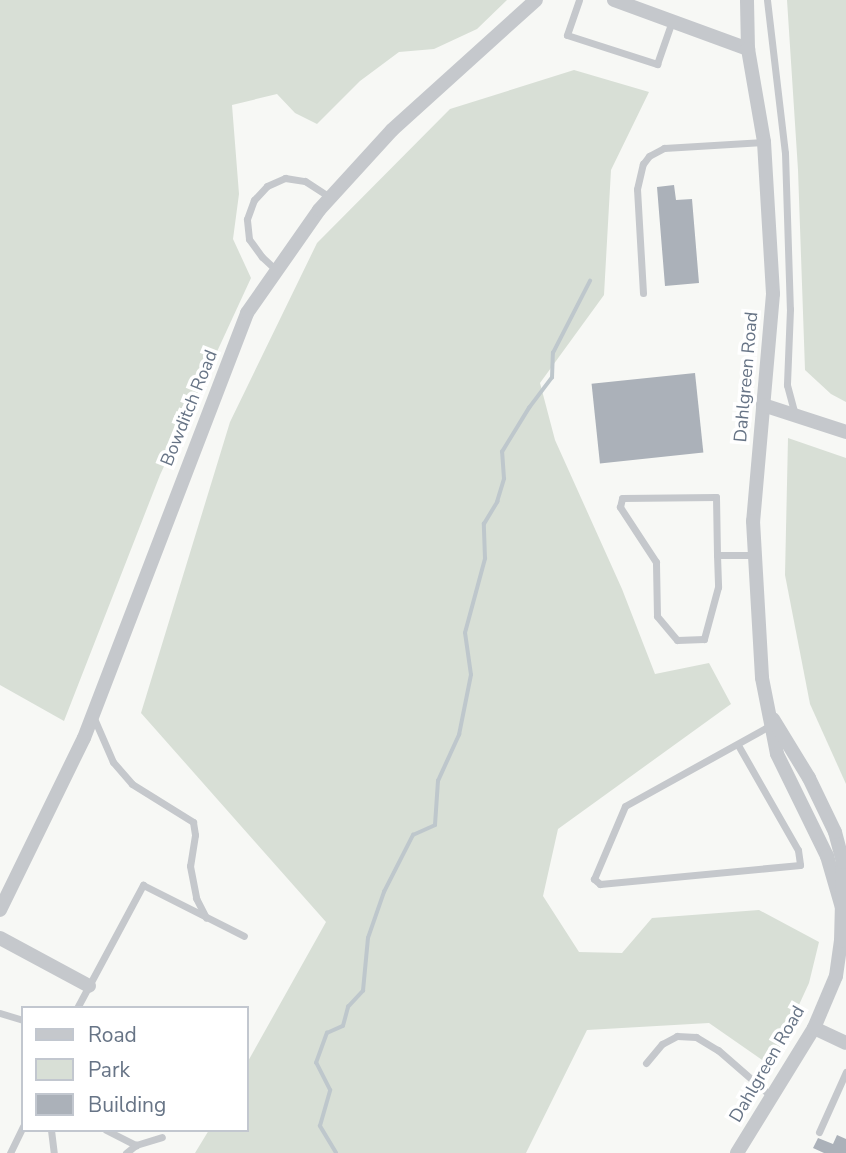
<!DOCTYPE html>
<html>
<head>
<meta charset="utf-8">
<style>
  body { margin:0 }
  #map { position:relative; width:846px; height:1153px; overflow:hidden; background:#f7f8f5; font-family:"Nunito Sans",sans-serif }
  div>[style] { position:absolute }
  .green>* { inset:0; background:#d8dfd6 }
  .stream>* { height:3.5px; margin:-1.75px; padding:0 1.75px; transform-origin:1.75px; border-radius:1.75px; background:#bec7cc }
  .building>* { inset:0; background:#abb1b9; transform-origin:0 0 }
  .service>* { height:7px; margin:-3.5px; padding:0 3.5px; transform-origin:3.5px; border-radius:3.5px; background:#c5c8cc }
  .minor>* { height:14px; margin:-7px; padding:0 7px; transform-origin:7px; border-radius:7px; background:#c5c8cc }
  span { translate:-50% -50%; white-space:nowrap; text-align:center; line-height:1.15; -webkit-text-stroke:7px #fff; paint-order:stroke }
  .street-label { font-size:18px; color:#677486 }
  .legend { position:absolute; left:21px; top:1006px; width:228px; height:126px; box-sizing:border-box; background:#fff; border:2px solid #c2c7cf; margin:0; padding:9px 12px; list-style:none; font-size:21px; color:#677486 }
  .legend li { display:flex; align-items:center; gap:14px; height:35px }
  .legend b { width:35px; border:2px solid #c2c7cf }
</style>
</head>
<body>
<div id="map">
  <div class="green">
    <i style="clip-path:polygon(0 0,507px 0,477px 29px,434px 49px,399px 52px,360px 81px,317px 124px,295px 113px,277px 94px,232px 105px,239px 194px,233px 239px,251px 278px,160px 475px,64px 721px,0 685px)"></i>
    <i style="clip-path:polygon(787px 0,846px 0,846px 402px,831px 394px,805px 370px,798px 170px)"></i>
    <i style="clip-path:polygon(574px 70px,649px 92px,611px 170px,604px 295px,540px 383px,555px 440px,622px 589px,655px 674px,709px 663px,731px 704px,558px 829px,543px 896px,579px 952px,622px 953px,652px 918px,759px 910px,819px 942px,809px 983px,771px 1066px,709px 1023px,587px 1030px,526px 1153px,195px 1153px,209px 1130px,247px 1130px,247px 1063px,326px 922px,141px 713px,230px 422px,317px 243px,450px 109px)"></i>
    <i style="clip-path:polygon(788px 438px,846px 458px,846px 784px,810px 704px,785px 575px)"></i>
  </div>
  <div class="stream">
    <i style="left:336px;top:1153px;width:31px;rotate:-121deg"></i>
    <i style="left:320px;top:1126px;width:37px;rotate:-74deg"></i>
    <i style="left:330px;top:1090px;width:30px;rotate:-117deg"></i>
    <i style="left:316px;top:1063px;width:32px;rotate:-70deg"></i>
    <i style="left:327px;top:1033px;width:17px;rotate:-24deg"></i>
    <i style="left:343px;top:1026px;width:20px;rotate:-75deg"></i>
    <i style="left:348px;top:1007px;width:22px;rotate:-47deg"></i>
    <i style="left:363px;top:991px;width:53px;rotate:-84.6deg"></i>
    <i style="left:368px;top:938px;width:49px;rotate:-70.8deg"></i>
    <i style="left:384px;top:892px;width:64px;rotate:-63deg"></i>
    <i style="left:413px;top:835px;width:24px;rotate:-24deg"></i>
    <i style="left:435px;top:825px;width:44px;rotate:-86.1deg"></i>
    <i style="left:438px;top:781px;width:51px;rotate:-65.5deg"></i>
    <i style="left:459px;top:735px;width:61px;rotate:-78.7deg"></i>
    <i style="left:471px;top:675px;width:42px;rotate:-98.1deg"></i>
    <i style="left:465px;top:633px;width:77px;rotate:-74.9deg"></i>
    <i style="left:485px;top:559px;width:35px;rotate:-92deg"></i>
    <i style="left:484px;top:524px;width:26px;rotate:-59deg"></i>
    <i style="left:497px;top:502px;width:24px;rotate:-73deg"></i>
    <i style="left:504px;top:479px;width:27px;rotate:-94deg"></i>
    <i style="left:502px;top:452px;width:52px;rotate:-58.5deg"></i>
    <i style="left:529px;top:408px;width:38px;rotate:-53deg"></i>
    <i style="left:552px;top:378px;width:25px;rotate:-88deg"></i>
    <i style="left:553px;top:353px;width:81px;rotate:-62.8deg"></i>
  </div>
  <div class="building">
    <i style="clip-path:polygon(674px 185px,676px 200px,692px 199px,699px 283px,665px 286px,657px 187px)"></i>
    <i style="left:695px;top:373px;width:80px;height:104px;rotate:84deg"></i>
    <i style="clip-path:polygon(837px 1135px,846px 1139px,846px 1153px,824px 1153px,813px 1148px,818px 1138px,833px 1144px)"></i>
  </div>
  <div class="service">
    <i style="left:579px;top:0;width:37px;rotate:109deg"></i>
    <i style="left:567px;top:35px;width:95px;rotate:17.9deg"></i>
    <i style="left:657px;top:64px;width:46px;rotate:-70.8deg"></i>
    <i style="left:767px;top:0;width:154px;rotate:83.3deg"></i>
    <i style="left:785px;top:153px;width:156px;rotate:88.2deg"></i>
    <i style="left:790px;top:309px;width:76px;rotate:92.3deg"></i>
    <i style="left:787px;top:385px;width:30px;rotate:75deg"></i>
    <i style="left:275px;top:269px;width:18px;rotate:-137deg"></i>
    <i style="left:262px;top:257px;width:22px;rotate:-126deg"></i>
    <i style="left:249px;top:239px;width:20px;rotate:-96deg"></i>
    <i style="left:247px;top:219px;width:20px;rotate:-70deg"></i>
    <i style="left:254px;top:200px;width:19px;rotate:-47deg"></i>
    <i style="left:267px;top:186px;width:20px;rotate:-24deg"></i>
    <i style="left:285px;top:178px;width:20px;rotate:9deg"></i>
    <i style="left:305px;top:181px;width:30px;rotate:33deg"></i>
    <i style="left:643px;top:293px;width:104px;rotate:-93.3deg"></i>
    <i style="left:637px;top:189px;width:26px;rotate:-77deg"></i>
    <i style="left:643px;top:164px;width:10px;rotate:-53deg"></i>
    <i style="left:649px;top:156px;width:17px;rotate:-28deg"></i>
    <i style="left:664px;top:148px;width:100px;rotate:-3.4deg"></i>
    <i style="left:717px;top:555px;width:32px;rotate:88deg"></i>
    <i style="left:718px;top:587px;width:54px;rotate:105.1deg"></i>
    <i style="left:704px;top:639px;width:27px;rotate:178deg"></i>
    <i style="left:677px;top:640px;width:31px;rotate:-130deg"></i>
    <i style="left:657px;top:616px;width:54px;rotate:-91.1deg"></i>
    <i style="left:656px;top:562px;width:66px;rotate:-123.2deg"></i>
    <i style="left:620px;top:507px;width:9px;rotate:-77deg"></i>
    <i style="left:622px;top:498px;width:94px;rotate:-0.6deg"></i>
    <i style="left:716px;top:497px;width:58px;rotate:89deg"></i>
    <i style="left:717px;top:555px;width:37px"></i>
    <i style="left:93px;top:716px;width:50px;rotate:66.5deg"></i>
    <i style="left:113px;top:762px;width:29px;rotate:49deg"></i>
    <i style="left:132px;top:784px;width:72px;rotate:31.9deg"></i>
    <i style="left:193px;top:822px;width:13px;rotate:81deg"></i>
    <i style="left:195px;top:835px;width:31px;rotate:99deg"></i>
    <i style="left:190px;top:866px;width:33px;rotate:79deg"></i>
    <i style="left:196px;top:898px;width:22px;rotate:63deg"></i>
    <i style="left:738px;top:745px;width:121px;rotate:60.3deg"></i>
    <i style="left:798px;top:850px;width:15px;rotate:82deg"></i>
    <i style="left:800px;top:865px;width:201px;rotate:174.6deg"></i>
    <i style="left:600px;top:884px;width:8px;rotate:-140deg"></i>
    <i style="left:594px;top:879px;width:79px;rotate:-67deg"></i>
    <i style="left:625px;top:806px;width:167px;rotate:-29deg"></i>
    <i style="left:77px;top:1008px;width:140px;rotate:-61.8deg"></i>
    <i style="left:143px;top:885px;width:113px;rotate:26.8deg"></i>
    <i style="left:0;top:1013px;width:24px;rotate:17deg"></i>
    <i style="left:646px;top:1063px;width:25px;rotate:-50deg"></i>
    <i style="left:662px;top:1044px;width:17px;rotate:-28deg"></i>
    <i style="left:677px;top:1036px;width:19px;rotate:3deg"></i>
    <i style="left:696px;top:1037px;width:26px;rotate:31deg"></i>
    <i style="left:718px;top:1050px;width:70px;rotate:41deg"></i>
    <i style="left:51px;top:1130px;width:23px;rotate:83deg"></i>
    <i style="left:106px;top:1130px;width:34px;rotate:27deg"></i>
    <i style="left:136px;top:1145px;width:27px;rotate:-17deg"></i>
    <i style="left:819px;top:1132px;width:66px;rotate:-65.8deg"></i>
    <i style="left:10px;top:1153px;width:30px;rotate:-64deg"></i>
    <i style="left:126px;top:1153px;width:13px;rotate:-39deg"></i>
  </div>
  <div class="minor">
    <i style="left:614px;top:0;width:143px;rotate:20.1deg"></i>
    <i style="left:748px;top:49px;width:49px;rotate:-91.2deg"></i>
    <i style="left:748px;top:49px;width:94px;rotate:80.2deg"></i>
    <i style="left:764px;top:142px;width:152px;rotate:86.6deg"></i>
    <i style="left:773px;top:294px;width:228px;rotate:95deg"></i>
    <i style="left:753px;top:521px;width:157px;rotate:86.7deg"></i>
    <i style="left:762px;top:678px;width:77px;rotate:78.8deg"></i>
    <i style="left:777px;top:754px;width:114px;rotate:63.9deg"></i>
    <i style="left:827px;top:856px;width:57px;rotate:73.8deg"></i>
    <i style="left:763px;top:405px;width:87px;rotate:18deg"></i>
    <i style="left:0;top:910px;width:191px;rotate:-64deg"></i>
    <i style="left:84px;top:738px;width:455px;rotate:-69deg"></i>
    <i style="left:247px;top:313px;width:126px;rotate:-55deg"></i>
    <i style="left:319px;top:210px;width:108px;rotate:-47.6deg"></i>
    <i style="left:392px;top:130px;width:194px;rotate:-42.1deg"></i>
    <i style="left:0;top:938px;width:101px;rotate:28.3deg"></i>
    <i style="left:814px;top:1028px;width:35px;rotate:25deg"></i>
    <i style="left:737px;top:1153px;width:147px;rotate:-58.4deg"></i>
    <i style="left:814px;top:1028px;width:56px;rotate:-67.1deg"></i>
    <i style="left:836px;top:976px;width:35px;rotate:-82deg"></i>
    <i style="left:841px;top:941px;width:79px;rotate:-88.5deg"></i>
    <i style="left:843px;top:862px;width:31px;rotate:-105deg"></i>
    <i style="left:835px;top:832px;width:60px;rotate:-115.7deg"></i>
    <i style="left:809px;top:778px;width:69px;rotate:-121.4deg"></i>
  </div>
  <div class="street-label">
    <span style="left:746px;top:377px;rotate:-85deg">Dahlgreen Road</span>
    <span style="left:189px;top:408px;rotate:-68deg">Bowditch Road</span>
    <span style="left:767px;top:1064px;rotate:-60deg">Dahlgreen Road</span>
  </div>
  <ul class="legend">
  <li><b style="height:9px;background:#c5c8cc"></b>Road</li>
  <li><b style="height:19px;background:#d8dfd6"></b>Park</li>
  <li><b style="height:19px;background:#abb1b9"></b>Building</li>
  </ul>
</div>
</body>
</html>
